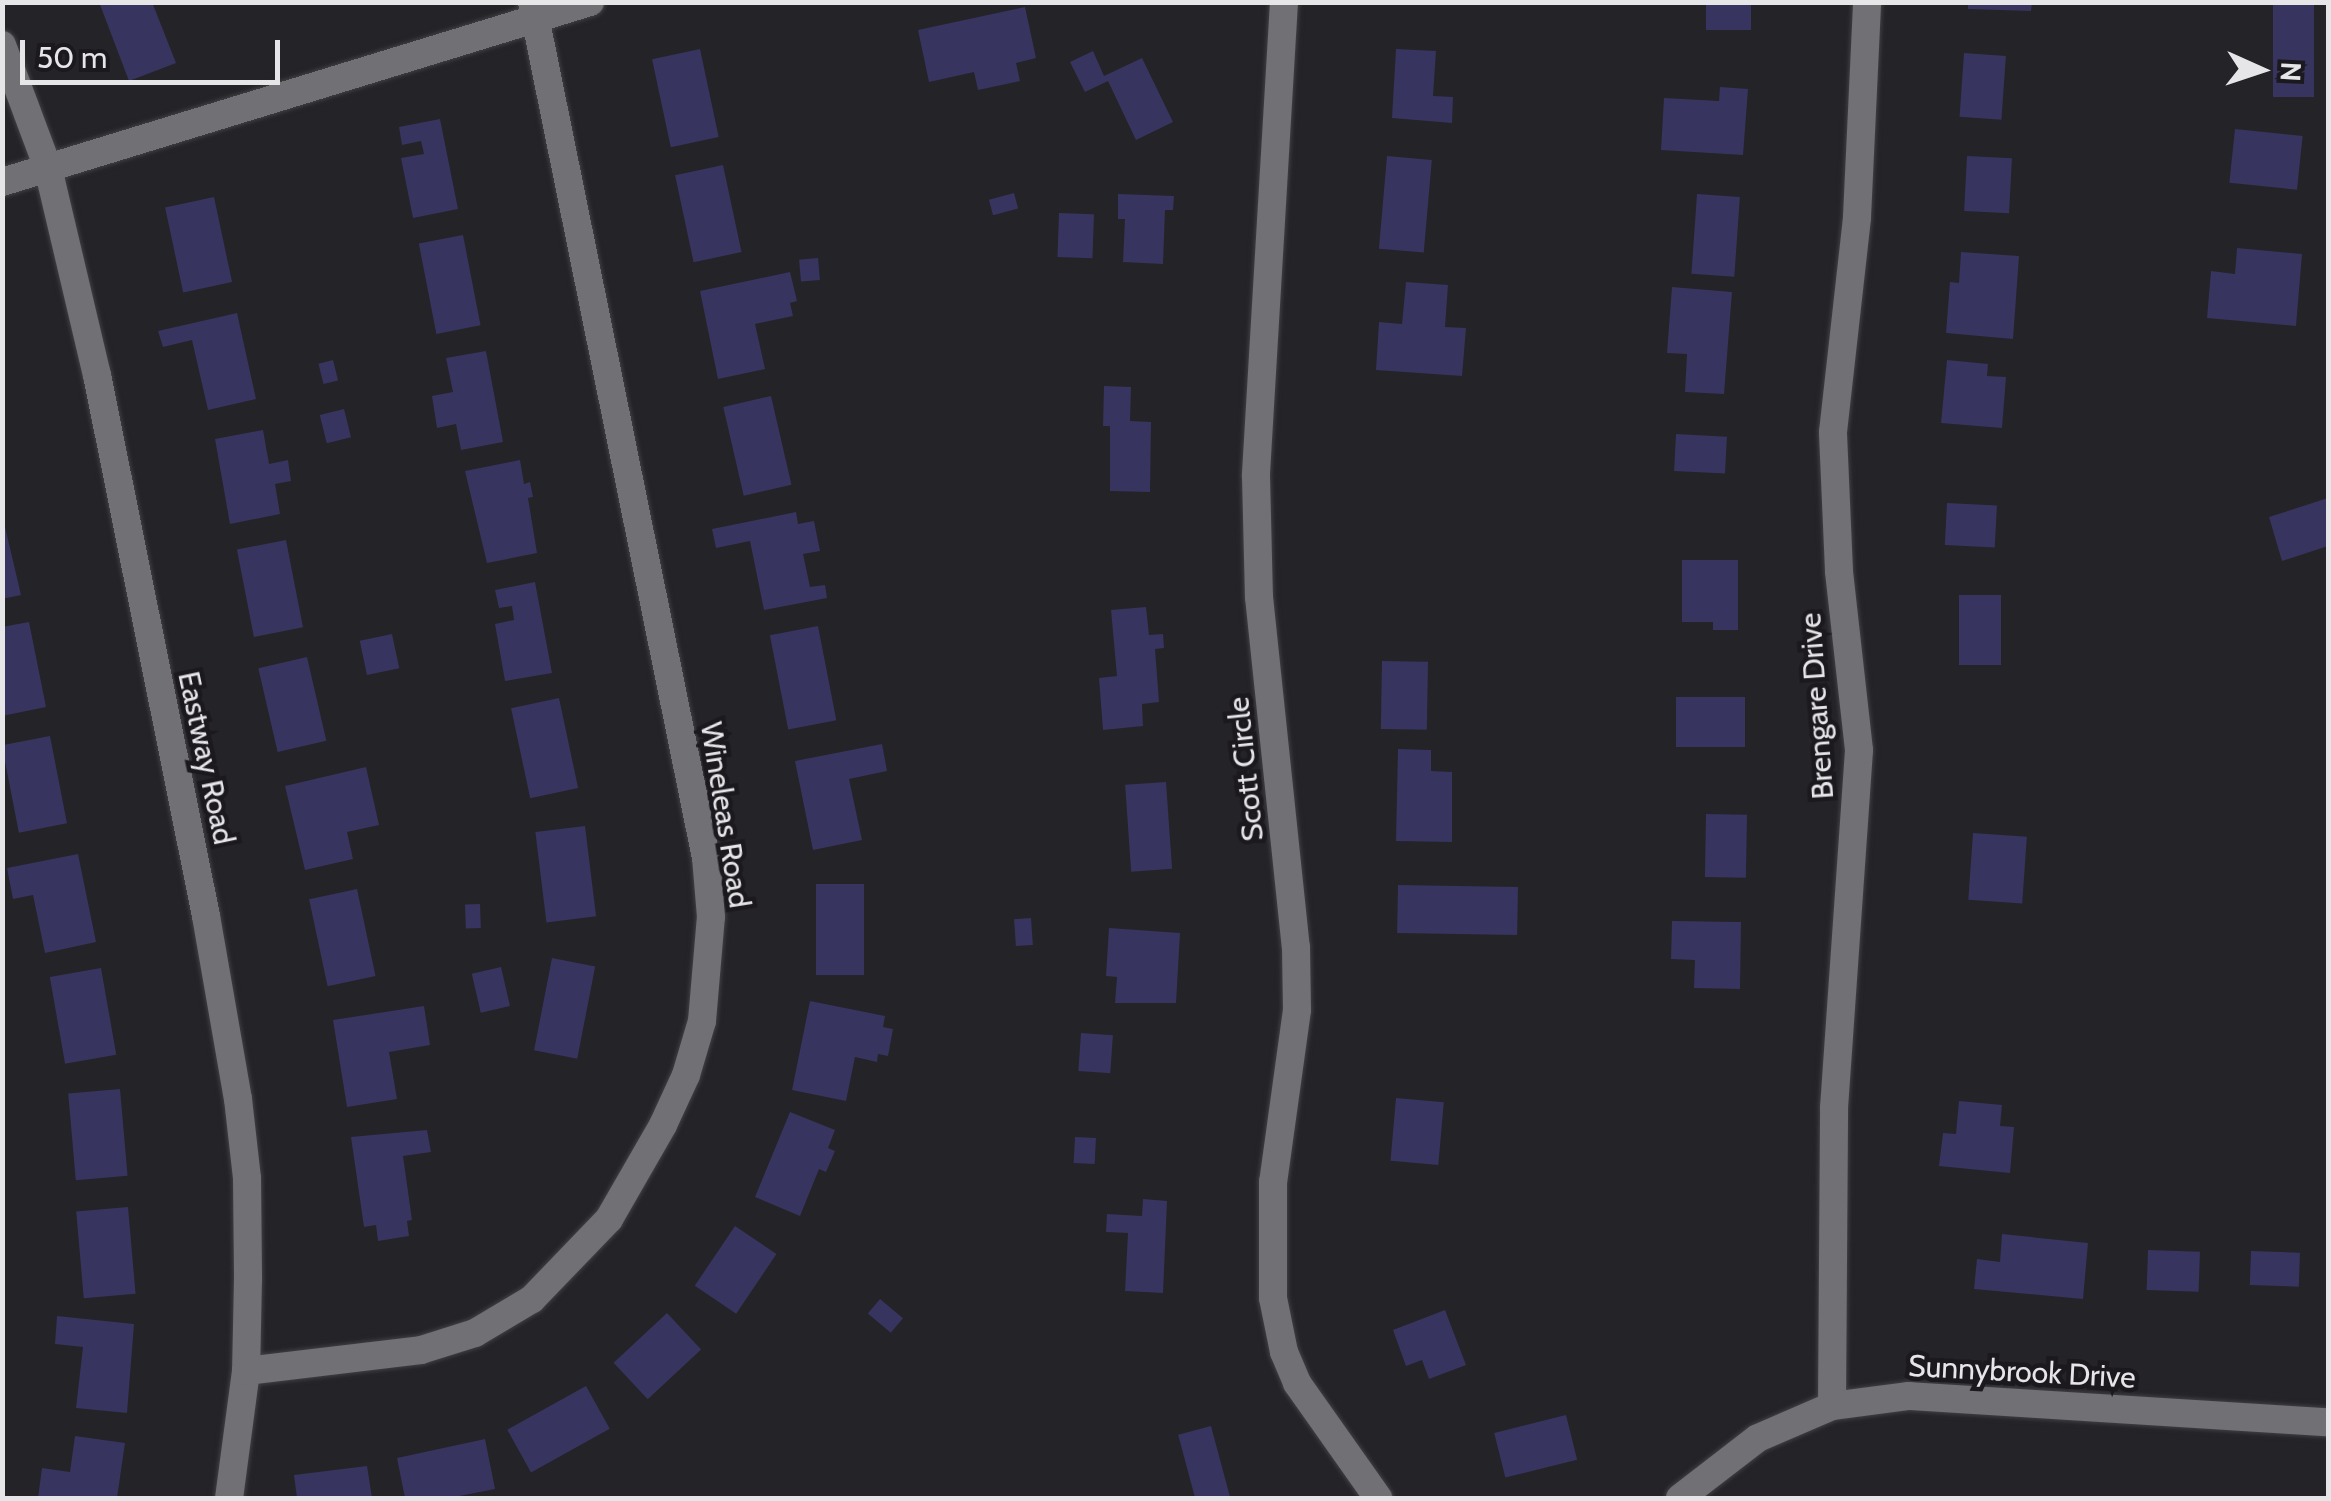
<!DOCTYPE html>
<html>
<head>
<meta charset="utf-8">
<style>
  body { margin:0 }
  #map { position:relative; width:2331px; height:1501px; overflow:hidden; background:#242327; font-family:Cabin,sans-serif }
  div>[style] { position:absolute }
  .building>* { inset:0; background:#37345f; transform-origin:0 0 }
  .roads { filter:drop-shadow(0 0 2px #414044) drop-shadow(0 0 2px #414044) }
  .minor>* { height:28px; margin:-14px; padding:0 14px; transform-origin:14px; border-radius:14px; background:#717075 }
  span { translate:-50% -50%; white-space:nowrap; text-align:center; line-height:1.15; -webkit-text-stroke:9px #1b191d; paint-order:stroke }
  .street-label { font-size:30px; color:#e6e5e8 }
  .frame { position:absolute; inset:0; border:5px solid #e6e5e8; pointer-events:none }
  .north { position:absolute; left:2211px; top:20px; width:100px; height:100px; -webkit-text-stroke:8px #1b191d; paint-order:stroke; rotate:93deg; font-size:28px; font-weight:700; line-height:40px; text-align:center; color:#e6e5e8 }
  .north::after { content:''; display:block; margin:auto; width:35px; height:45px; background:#e6e5e8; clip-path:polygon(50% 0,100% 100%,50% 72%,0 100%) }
  .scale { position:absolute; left:20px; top:40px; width:260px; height:45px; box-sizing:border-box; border:5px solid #e6e5e8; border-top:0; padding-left:12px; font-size:30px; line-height:35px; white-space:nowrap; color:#e6e5e8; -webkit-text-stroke:8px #1b191d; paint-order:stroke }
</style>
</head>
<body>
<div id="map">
  <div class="building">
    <i style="clip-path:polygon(99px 2px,152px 2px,176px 63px,129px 81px)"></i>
    <i style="left:1706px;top:2px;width:45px;height:28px"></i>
    <i style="clip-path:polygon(1968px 2px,2032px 2px,2031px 11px,1968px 9px)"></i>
    <i style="left:2273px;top:2px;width:41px;height:95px"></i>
    <i style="clip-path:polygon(1025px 7px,1036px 58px,1016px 63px,1020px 81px,978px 90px,974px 72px,929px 82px,918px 30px)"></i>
    <i style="left:700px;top:49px;width:90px;height:49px;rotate:78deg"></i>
    <i style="clip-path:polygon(1396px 49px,1436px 51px,1433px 96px,1453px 97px,1452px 123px,1392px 118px)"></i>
    <i style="clip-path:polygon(1093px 51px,1104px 76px,1142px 58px,1173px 122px,1136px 140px,1108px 81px,1085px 92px,1070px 62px)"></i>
    <i style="left:1964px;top:53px;width:42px;height:64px;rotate:4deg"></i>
    <i style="clip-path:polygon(1720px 87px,1748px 89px,1743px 155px,1661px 150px,1664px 98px,1719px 101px)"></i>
    <i style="clip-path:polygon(440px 119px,458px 209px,413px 218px,401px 158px,424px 154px,421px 141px,402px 145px,399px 127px)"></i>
    <i style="left:2235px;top:129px;width:68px;height:54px;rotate:6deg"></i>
    <i style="left:1387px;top:156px;width:45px;height:93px;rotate:5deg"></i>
    <i style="left:1967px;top:156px;width:45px;height:55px;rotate:3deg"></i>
    <i style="left:723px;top:165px;width:89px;height:49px;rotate:78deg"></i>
    <i style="left:1014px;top:193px;width:16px;height:26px;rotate:75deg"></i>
    <i style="clip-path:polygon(1118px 194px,1174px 196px,1173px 210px,1165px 210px,1163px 264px,1123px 262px,1125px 219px,1118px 219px)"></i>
    <i style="left:1697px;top:194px;width:43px;height:80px;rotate:4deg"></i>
    <i style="left:214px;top:197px;width:87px;height:50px;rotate:78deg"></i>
    <i style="left:1059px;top:213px;width:35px;height:44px;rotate:2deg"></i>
    <i style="left:463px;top:235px;width:92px;height:45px;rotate:79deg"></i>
    <i style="clip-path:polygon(2237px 248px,2302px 254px,2296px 326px,2207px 318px,2211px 271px,2235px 274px)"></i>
    <i style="clip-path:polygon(1961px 252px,2019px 256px,2013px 339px,1946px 333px,1950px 282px,1959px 283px)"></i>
    <i style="left:818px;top:258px;width:22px;height:19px;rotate:85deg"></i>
    <i style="clip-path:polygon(790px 272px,797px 301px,790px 303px,793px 316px,755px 324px,765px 369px,718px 379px,700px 291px)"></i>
    <i style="clip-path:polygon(1406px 282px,1448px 285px,1445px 327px,1466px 328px,1462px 376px,1376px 370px,1379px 322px,1402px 324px)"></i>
    <i style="clip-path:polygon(1672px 287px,1732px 292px,1724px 394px,1685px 392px,1687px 354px,1667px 353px)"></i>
    <i style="clip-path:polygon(237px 313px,256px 399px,208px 410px,192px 340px,163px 347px,158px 331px)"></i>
    <i style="clip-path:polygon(486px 351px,503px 442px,461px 450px,456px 424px,437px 428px,432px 396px,453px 392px,446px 358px)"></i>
    <i style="left:333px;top:360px;width:21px;height:15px;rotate:76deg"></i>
    <i style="clip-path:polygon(1947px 360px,1988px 364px,1987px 376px,2006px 377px,2002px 428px,1941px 423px)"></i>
    <i style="clip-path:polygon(1104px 386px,1131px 387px,1130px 421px,1151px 422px,1150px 492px,1110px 491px,1110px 426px,1103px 426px)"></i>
    <i style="left:771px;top:396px;width:91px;height:49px;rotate:77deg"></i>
    <i style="left:344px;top:409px;width:29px;height:25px;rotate:76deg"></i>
    <i style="clip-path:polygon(263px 430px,269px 464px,288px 460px,291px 481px,275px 484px,280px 514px,230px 524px,215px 439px)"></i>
    <i style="left:1676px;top:434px;width:51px;height:37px;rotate:3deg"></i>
    <i style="clip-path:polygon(520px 460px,524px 484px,530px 482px,533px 497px,528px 498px,537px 553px,487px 563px,465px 471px)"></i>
    <i style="clip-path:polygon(2328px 498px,2328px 546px,2282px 561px,2269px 517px)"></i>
    <i style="left:1947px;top:503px;width:50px;height:42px;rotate:3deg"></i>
    <i style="clip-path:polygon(796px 512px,798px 524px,814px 521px,820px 551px,803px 554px,810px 587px,825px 585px,827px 598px,764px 610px,750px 541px,716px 548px,712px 529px)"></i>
    <i style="clip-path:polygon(2px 514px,21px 595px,2px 599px)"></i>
    <i style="left:286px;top:540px;width:89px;height:50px;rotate:79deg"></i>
    <i style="clip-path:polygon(1682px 560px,1738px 560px,1738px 630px,1713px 630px,1713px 622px,1682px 622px)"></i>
    <i style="clip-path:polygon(535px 582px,552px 673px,505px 681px,495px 624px,514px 620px,512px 606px,499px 608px,495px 590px)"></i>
    <i style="left:1959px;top:595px;width:42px;height:70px"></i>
    <i style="clip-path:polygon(1146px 607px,1149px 635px,1163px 634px,1164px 648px,1155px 649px,1159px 702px,1142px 704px,1143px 726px,1103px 730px,1099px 678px,1117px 676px,1111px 610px)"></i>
    <i style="clip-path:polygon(29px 622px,46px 707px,2px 716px,2px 627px)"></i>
    <i style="left:818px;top:626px;width:96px;height:49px;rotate:79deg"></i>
    <i style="left:392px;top:634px;width:35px;height:33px;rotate:78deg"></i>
    <i style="left:307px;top:657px;width:86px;height:50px;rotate:77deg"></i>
    <i style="left:1382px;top:661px;width:46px;height:68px;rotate:1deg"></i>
    <i style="left:1676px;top:697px;width:69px;height:50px"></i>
    <i style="left:559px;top:698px;width:92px;height:49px;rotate:78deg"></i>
    <i style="left:50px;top:736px;width:89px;height:49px;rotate:79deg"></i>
    <i style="clip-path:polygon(882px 744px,887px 771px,849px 779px,862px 840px,813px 850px,795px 761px)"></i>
    <i style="clip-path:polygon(1398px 749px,1431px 750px,1431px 771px,1452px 772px,1452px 842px,1396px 841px)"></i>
    <i style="clip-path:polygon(366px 767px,379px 825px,347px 832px,353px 859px,305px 870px,285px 786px)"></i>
    <i style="left:1166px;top:782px;width:87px;height:41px;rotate:86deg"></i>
    <i style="left:1706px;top:814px;width:41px;height:63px;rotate:1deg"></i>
    <i style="left:585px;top:826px;width:91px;height:50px;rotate:83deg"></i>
    <i style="left:1973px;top:833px;width:54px;height:67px;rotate:4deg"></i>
    <i style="clip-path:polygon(78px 854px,96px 942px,45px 953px,33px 895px,13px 899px,7px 868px)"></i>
    <i style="left:816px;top:884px;width:48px;height:91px"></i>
    <i style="left:1398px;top:885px;width:120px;height:48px;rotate:1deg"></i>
    <i style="left:357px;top:889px;width:89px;height:49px;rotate:78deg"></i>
    <i style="left:480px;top:904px;width:24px;height:15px;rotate:88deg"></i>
    <i style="left:1031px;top:918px;width:27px;height:17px;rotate:86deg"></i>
    <i style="clip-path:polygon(1672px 921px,1741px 922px,1740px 989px,1694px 988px,1695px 960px,1671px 959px)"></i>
    <i style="clip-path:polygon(1109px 928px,1180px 933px,1176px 1003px,1115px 1003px,1117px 977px,1106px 976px)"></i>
    <i style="left:552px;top:958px;width:44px;height:94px;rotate:11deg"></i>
    <i style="left:501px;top:967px;width:40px;height:30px;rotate:77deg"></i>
    <i style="left:101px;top:968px;width:88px;height:52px;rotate:80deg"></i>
    <i style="clip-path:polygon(810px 1001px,885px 1016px,883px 1027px,893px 1029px,888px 1056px,878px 1054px,877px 1062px,855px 1057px,846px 1101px,792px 1090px)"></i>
    <i style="clip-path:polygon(424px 1006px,430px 1045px,389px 1052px,397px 1099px,347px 1107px,333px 1020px)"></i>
    <i style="left:1081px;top:1033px;width:32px;height:38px;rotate:4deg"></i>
    <i style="left:120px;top:1089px;width:87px;height:52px;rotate:85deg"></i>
    <i style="left:1396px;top:1098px;width:48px;height:63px;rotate:5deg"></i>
    <i style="clip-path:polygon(1959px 1101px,2002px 1105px,2000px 1126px,2014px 1127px,2010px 1173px,1939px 1166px,1943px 1133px,1956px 1134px)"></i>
    <i style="clip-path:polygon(790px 1112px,835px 1130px,828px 1148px,835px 1151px,826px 1172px,819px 1169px,800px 1216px,755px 1197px)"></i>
    <i style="clip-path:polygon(427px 1130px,431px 1152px,403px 1156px,412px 1220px,407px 1221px,409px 1236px,378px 1241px,376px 1225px,364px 1227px,351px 1137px)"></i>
    <i style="left:1075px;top:1137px;width:21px;height:26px;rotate:3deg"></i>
    <i style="clip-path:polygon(1143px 1199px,1167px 1201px,1163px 1293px,1125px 1291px,1128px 1233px,1106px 1232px,1107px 1214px,1142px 1216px)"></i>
    <i style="left:128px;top:1207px;width:87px;height:52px;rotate:85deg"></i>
    <i style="left:735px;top:1226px;width:50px;height:72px;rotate:34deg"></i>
    <i style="clip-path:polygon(2002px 1234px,2088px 1243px,2083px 1299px,1974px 1289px,1977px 1259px,2000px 1262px)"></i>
    <i style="left:2148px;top:1250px;width:52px;height:40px;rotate:2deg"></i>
    <i style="left:2251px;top:1251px;width:49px;height:34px;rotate:2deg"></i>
    <i style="left:880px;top:1299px;width:30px;height:19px;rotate:40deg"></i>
    <i style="clip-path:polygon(1445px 1310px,1466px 1365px,1429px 1379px,1422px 1360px,1406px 1366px,1393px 1330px)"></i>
    <i style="left:667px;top:1313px;width:50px;height:73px;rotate:47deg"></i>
    <i style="clip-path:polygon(57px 1316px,134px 1324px,127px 1413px,76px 1408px,83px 1347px,55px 1344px)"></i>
    <i style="left:586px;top:1386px;width:49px;height:90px;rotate:61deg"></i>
    <i style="left:1566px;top:1415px;width:46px;height:74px;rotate:76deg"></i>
    <i style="left:1211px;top:1426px;width:74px;height:34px;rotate:75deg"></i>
    <i style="clip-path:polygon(75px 1436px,125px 1443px,117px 1498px,38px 1498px,42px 1468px,70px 1472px)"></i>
    <i style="clip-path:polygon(485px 1439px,495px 1489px,449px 1498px,405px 1498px,397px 1458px)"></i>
    <i style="clip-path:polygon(367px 1466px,372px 1498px,297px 1498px,294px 1475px)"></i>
  </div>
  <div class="roads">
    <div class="minor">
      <i style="left:1284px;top:2px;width:475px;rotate:93.4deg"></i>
      <i style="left:1256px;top:476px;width:121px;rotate:88.6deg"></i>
      <i style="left:1259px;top:597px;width:352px;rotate:84deg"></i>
      <i style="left:1296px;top:947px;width:63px;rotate:89.1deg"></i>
      <i style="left:1297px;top:1010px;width:174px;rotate:97.9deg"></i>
      <i style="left:1273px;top:1182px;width:116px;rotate:90deg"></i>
      <i style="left:1273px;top:1298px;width:55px;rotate:78.5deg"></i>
      <i style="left:1284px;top:1352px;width:34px;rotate:67deg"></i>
      <i style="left:1297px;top:1383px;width:141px;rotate:54.8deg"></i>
      <i style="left:2px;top:45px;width:131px;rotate:69.5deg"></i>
      <i style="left:48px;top:168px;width:213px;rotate:76.7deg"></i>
      <i style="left:97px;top:375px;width:552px;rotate:78.61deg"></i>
      <i style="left:206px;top:916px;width:186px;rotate:80.1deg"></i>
      <i style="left:238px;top:1099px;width:80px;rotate:83.5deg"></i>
      <i style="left:247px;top:1178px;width:101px;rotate:89.4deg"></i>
      <i style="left:248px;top:1279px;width:92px;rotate:91.2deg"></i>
      <i style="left:246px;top:1371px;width:128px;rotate:97.6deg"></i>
      <i style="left:2px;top:182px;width:615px;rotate:-17.02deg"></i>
      <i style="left:246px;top:1371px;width:176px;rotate:-6.8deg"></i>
      <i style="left:421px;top:1350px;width:57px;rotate:-17.5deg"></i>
      <i style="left:475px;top:1333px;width:66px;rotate:-30.8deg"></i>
      <i style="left:532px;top:1299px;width:111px;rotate:-46.1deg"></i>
      <i style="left:609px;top:1219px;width:108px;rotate:-60.1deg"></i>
      <i style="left:663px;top:1125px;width:55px;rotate:-65.3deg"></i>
      <i style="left:686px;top:1075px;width:56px;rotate:-73.5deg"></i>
      <i style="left:702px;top:1021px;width:104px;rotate:-85.1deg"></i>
      <i style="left:711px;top:917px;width:59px;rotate:-94.8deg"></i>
      <i style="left:706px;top:858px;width:874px;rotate:-101.49deg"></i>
      <i style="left:1832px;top:1406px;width:298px;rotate:-89.6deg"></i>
      <i style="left:1834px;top:1108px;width:359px;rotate:-86deg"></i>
      <i style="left:1859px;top:750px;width:180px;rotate:-96.4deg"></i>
      <i style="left:1839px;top:571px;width:139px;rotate:-92.5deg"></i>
      <i style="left:1833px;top:432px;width:216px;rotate:-83.6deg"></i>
      <i style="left:1857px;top:217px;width:215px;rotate:-87.3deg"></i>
      <i style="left:1680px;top:1498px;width:98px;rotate:-37.6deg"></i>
      <i style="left:1758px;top:1438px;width:81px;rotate:-23.4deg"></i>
      <i style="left:1832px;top:1406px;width:78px;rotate:-7.4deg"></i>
      <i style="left:1909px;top:1396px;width:420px;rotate:3.6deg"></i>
    </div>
  </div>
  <div class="street-label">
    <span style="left:1817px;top:706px;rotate:-94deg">Brengare Drive</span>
    <span style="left:206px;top:758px;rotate:78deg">Eastway Road</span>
    <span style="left:1246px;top:769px;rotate:-96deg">Scott Circle</span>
    <span style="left:725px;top:815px;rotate:81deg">Wineleas Road</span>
    <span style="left:2022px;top:1372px;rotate:3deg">Sunnybrook Drive</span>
  </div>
  <div class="frame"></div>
  <div class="north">N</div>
  <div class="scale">50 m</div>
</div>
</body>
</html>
